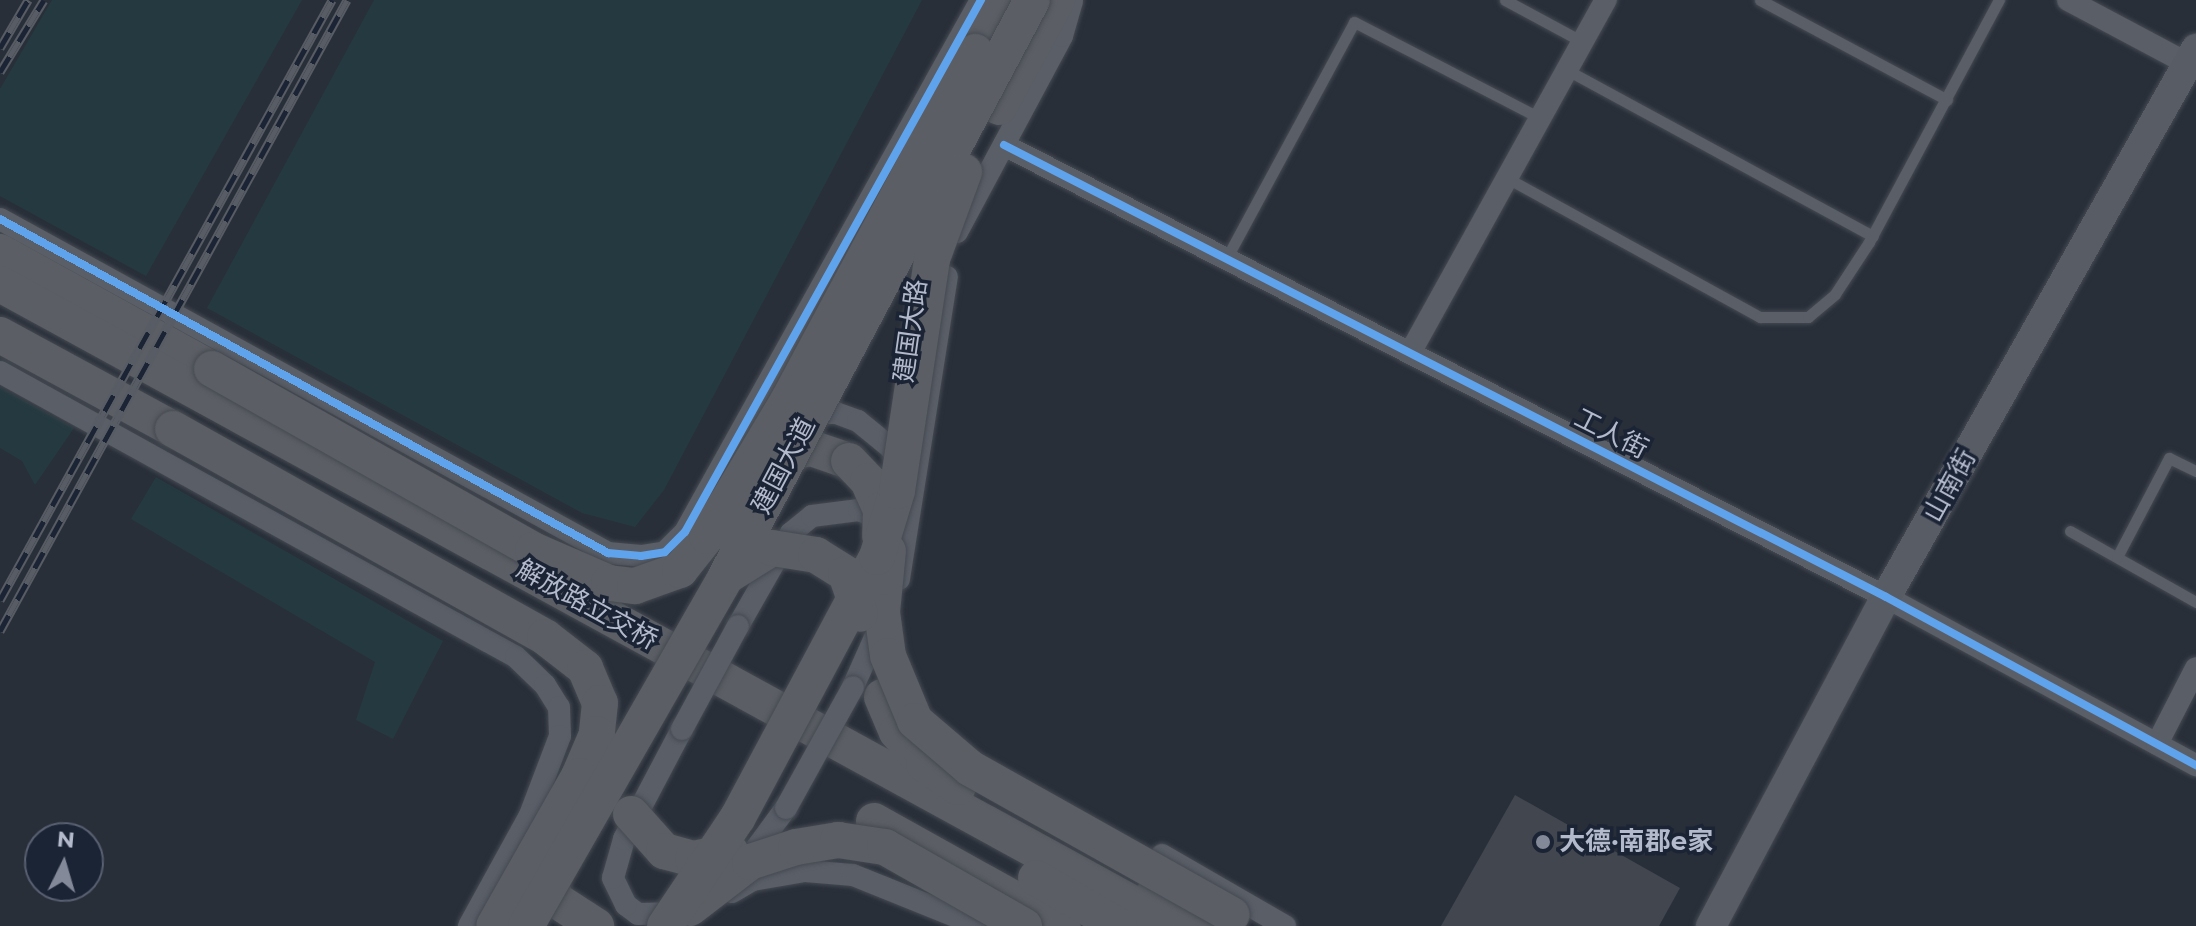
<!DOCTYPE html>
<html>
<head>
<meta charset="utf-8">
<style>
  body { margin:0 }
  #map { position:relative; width:2196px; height:926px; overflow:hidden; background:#292f39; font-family:Montserrat,"Noto Sans SC",sans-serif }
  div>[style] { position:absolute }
  .green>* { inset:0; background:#253a40 }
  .building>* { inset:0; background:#41464f }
  .roads { filter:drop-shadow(0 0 2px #454a52) drop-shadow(0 0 2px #454a52) }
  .service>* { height:11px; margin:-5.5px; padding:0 5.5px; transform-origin:5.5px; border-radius:5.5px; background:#595e67 }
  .minor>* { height:22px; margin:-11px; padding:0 11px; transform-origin:11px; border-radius:11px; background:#595e67 }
  .secondary>* { height:30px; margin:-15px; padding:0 15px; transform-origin:15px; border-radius:15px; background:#585c65 }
  .trunk>* { height:36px; margin:-18px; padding:0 18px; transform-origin:18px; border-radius:18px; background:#5b5e64 }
  .rail>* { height:9px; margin-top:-4.5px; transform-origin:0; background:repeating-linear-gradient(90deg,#1b2435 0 18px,#585c64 0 36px); box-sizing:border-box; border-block:2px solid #585c64 }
  .bridges { filter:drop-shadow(0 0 2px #454a52) drop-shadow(0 0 2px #454a52) }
  .minor-bridge>* { height:22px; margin:-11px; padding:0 11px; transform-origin:11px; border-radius:11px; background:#595e67 }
  .trunk-bridge>* { height:36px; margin:-18px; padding:0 18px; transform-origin:18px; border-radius:18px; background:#5b5e64 }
  .cycleway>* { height:8px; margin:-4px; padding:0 4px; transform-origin:4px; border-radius:4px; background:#60a3ed }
  .dots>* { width:22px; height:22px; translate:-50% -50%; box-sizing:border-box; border:4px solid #1b2435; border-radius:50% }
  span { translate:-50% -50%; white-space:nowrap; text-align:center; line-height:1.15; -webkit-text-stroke:7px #1b2435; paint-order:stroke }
  .street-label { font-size:26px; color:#b3bacb }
  .poi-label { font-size:26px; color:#b3bacb; font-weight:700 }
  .left { translate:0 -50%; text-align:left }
  .north { position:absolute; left:24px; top:822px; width:80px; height:80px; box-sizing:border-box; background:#1b2435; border:2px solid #586071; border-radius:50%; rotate:5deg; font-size:22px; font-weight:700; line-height:32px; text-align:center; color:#b3bacb }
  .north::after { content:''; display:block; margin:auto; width:28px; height:36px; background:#838998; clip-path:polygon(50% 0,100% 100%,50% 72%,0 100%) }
</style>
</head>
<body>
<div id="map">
  <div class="green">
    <i style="clip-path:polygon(52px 0,302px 0,146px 276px,0 196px,0 89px)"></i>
    <i style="clip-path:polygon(374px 0,922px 0,664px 490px,635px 527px,582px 513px,207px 308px)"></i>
    <i style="clip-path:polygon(0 387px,74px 428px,35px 485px,22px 461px,0 448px)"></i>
    <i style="clip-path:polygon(156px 477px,443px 641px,393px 739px,356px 720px,375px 662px,131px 519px)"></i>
  </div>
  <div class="building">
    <i style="clip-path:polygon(1515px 795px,1680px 888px,1659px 926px,1441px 926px)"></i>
  </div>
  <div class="roads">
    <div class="service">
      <i style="left:1505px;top:0;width:89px;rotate:28.3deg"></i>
      <i style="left:1760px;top:0;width:212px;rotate:28.1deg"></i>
      <i style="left:1567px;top:70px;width:348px;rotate:28.5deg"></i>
      <i style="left:1507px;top:178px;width:289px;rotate:28.8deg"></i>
      <i style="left:1760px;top:317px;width:48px"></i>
      <i style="left:1808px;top:317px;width:35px;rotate:-40deg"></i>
      <i style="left:1835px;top:294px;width:62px;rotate:-56.8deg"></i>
      <i style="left:1869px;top:242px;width:275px;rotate:-61.8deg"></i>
      <i style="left:1226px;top:259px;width:269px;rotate:-61.6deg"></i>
      <i style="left:1354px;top:22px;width:209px;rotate:27.3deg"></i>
      <i style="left:2070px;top:531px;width:145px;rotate:29.4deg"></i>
      <i style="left:2117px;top:557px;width:112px;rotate:-62.3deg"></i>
      <i style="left:2169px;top:458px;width:30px;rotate:26deg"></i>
    </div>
    <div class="minor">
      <i style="left:2068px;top:0;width:145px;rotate:28deg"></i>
      <i style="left:1004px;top:145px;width:991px;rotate:27.13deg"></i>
      <i style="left:1886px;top:597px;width:353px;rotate:28.5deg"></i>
      <i style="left:0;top:219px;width:694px;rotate:28.78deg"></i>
      <i style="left:608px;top:553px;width:33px;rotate:5deg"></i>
      <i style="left:641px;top:556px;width:24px;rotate:-9deg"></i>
      <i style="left:665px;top:552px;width:28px;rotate:-45deg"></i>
      <i style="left:685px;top:532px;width:609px;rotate:-60.91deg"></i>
      <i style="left:957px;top:232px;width:222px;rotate:-61.8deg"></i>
      <i style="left:1062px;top:36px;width:37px;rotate:-74deg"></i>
      <i style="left:1410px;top:353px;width:404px;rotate:-61deg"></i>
      <i style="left:0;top:372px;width:589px;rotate:28.91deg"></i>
      <i style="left:516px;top:657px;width:40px;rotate:44deg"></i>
      <i style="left:545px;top:685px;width:26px;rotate:58deg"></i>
      <i style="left:559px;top:707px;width:29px;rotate:88deg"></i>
      <i style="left:560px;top:736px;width:85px;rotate:110.8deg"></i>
      <i style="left:530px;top:815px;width:127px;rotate:118.8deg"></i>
      <i style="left:803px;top:413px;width:33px"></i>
      <i style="left:836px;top:413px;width:23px;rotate:20deg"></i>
      <i style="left:858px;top:421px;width:43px;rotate:39.3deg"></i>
      <i style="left:891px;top:448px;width:23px;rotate:61deg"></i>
      <i style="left:899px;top:579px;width:306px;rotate:-81deg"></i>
      <i style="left:738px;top:626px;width:107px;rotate:-60.3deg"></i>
      <i style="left:791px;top:533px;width:27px;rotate:-39deg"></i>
      <i style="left:812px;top:516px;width:47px;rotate:-7.3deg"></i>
      <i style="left:859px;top:510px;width:29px;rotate:22deg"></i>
      <i style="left:853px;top:687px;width:67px;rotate:-66.1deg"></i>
      <i style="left:2157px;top:744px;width:85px;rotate:-62.8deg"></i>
      <i style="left:1162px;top:855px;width:142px;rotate:30deg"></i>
      <i style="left:746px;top:862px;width:67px;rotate:-53.5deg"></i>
      <i style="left:732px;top:892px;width:24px;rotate:-30deg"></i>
      <i style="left:753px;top:880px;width:53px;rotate:-9.8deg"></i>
      <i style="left:805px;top:871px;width:48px;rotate:4.8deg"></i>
      <i style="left:853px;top:875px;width:137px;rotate:21.9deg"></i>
      <i style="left:678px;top:913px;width:40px;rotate:178.6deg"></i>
      <i style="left:638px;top:914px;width:15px;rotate:-143deg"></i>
      <i style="left:626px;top:905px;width:30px;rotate:-116deg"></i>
      <i style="left:613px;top:878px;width:41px;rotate:-74.2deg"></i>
      <i style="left:624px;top:839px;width:124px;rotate:-62.2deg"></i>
    </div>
    <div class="secondary">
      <i style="left:1711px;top:926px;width:373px;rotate:-62deg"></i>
      <i style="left:1886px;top:597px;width:630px;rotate:-60.5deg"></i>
    </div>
    <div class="trunk">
      <i style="left:975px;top:52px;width:59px;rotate:-62.6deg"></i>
      <i style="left:999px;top:107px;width:122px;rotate:-61.5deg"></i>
      <i style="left:0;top:252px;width:242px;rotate:28.9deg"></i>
      <i style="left:0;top:284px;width:1338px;rotate:28.67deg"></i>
      <i style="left:0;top:335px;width:197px;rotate:28.5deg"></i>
      <i style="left:767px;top:457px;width:45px;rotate:-11.6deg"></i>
      <i style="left:811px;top:448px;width:40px;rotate:18.9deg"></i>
      <i style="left:882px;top:697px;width:38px;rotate:67deg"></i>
      <i style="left:897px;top:732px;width:42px;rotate:49.8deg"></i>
      <i style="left:924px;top:764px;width:41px;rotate:34.1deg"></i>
      <i style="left:874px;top:821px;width:216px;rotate:29.1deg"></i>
      <i style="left:541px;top:859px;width:44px;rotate:69.9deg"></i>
      <i style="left:556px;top:900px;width:48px;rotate:33deg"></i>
      <i style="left:1036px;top:878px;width:96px;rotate:30deg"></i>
      <i style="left:1154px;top:894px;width:66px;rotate:28.9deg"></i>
    </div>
  </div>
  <div class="rail">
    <i style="left:0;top:48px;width:56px;rotate:-59.7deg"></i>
    <i style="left:0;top:72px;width:84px;rotate:-58.6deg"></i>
    <i style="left:0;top:600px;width:686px;rotate:-61.04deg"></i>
    <i style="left:0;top:631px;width:720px;rotate:-61.19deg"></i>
  </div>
  <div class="bridges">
    <div class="minor-bridge">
      <i style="left:682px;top:729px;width:117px;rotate:-61.5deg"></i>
      <i style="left:786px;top:808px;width:138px;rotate:-61deg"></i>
    </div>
    <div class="trunk-bridge">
      <i style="left:212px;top:369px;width:369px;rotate:29.4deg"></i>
      <i style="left:533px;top:550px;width:83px;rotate:23.5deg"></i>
      <i style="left:609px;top:583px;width:26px;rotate:7deg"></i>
      <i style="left:635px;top:586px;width:48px;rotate:-19.6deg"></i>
      <i style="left:680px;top:570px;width:43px;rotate:-51.5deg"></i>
      <i style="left:707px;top:536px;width:160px;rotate:-59.1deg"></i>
      <i style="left:789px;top:399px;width:394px;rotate:-61.8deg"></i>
      <i style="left:173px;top:429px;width:426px;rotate:29.2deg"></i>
      <i style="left:545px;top:637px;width:51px;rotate:37.8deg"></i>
      <i style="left:585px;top:668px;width:38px;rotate:67deg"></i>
      <i style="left:600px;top:703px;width:31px;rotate:96deg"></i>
      <i style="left:597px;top:734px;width:46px;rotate:113.2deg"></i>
      <i style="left:579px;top:776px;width:172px;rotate:119.5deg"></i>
      <i style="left:849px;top:461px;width:28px;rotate:46deg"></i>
      <i style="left:868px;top:481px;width:32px;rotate:66deg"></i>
      <i style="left:881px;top:510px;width:26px;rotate:92deg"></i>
      <i style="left:888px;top:551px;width:61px;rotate:95.6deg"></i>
      <i style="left:882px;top:612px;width:44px;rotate:82.2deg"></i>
      <i style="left:888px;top:656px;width:70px;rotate:67.4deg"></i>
      <i style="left:915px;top:721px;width:72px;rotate:40.5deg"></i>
      <i style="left:970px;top:768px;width:300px;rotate:29.3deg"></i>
      <i style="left:727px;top:576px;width:53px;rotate:-31.9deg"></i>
      <i style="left:772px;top:548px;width:45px;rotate:9deg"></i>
      <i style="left:816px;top:555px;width:36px;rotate:32deg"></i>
      <i style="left:846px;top:574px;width:42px;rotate:70.7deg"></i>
      <i style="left:631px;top:814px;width:50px;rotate:48.3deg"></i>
      <i style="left:664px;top:851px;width:30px;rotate:15deg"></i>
      <i style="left:693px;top:859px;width:38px;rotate:-12deg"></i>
      <i style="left:690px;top:908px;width:76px;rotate:-37.5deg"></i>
      <i style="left:750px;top:862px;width:48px;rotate:-18.1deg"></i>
      <i style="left:796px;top:847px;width:43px;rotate:-9.5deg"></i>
      <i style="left:838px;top:840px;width:48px;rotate:8.5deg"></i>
      <i style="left:885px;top:847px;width:160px;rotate:29.6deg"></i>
      <i style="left:526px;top:926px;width:401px;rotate:-60.2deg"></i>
      <i style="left:725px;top:578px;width:654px;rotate:-62.03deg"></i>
      <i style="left:665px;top:926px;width:131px;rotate:-56.2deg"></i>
      <i style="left:738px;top:817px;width:295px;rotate:-61.9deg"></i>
      <i style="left:877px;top:557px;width:69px;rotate:-73.1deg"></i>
      <i style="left:897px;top:491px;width:235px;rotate:-81.4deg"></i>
      <i style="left:932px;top:259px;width:93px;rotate:-69.8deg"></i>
    </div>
  </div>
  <div class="cycleway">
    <i style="left:1004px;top:145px;width:991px;rotate:27.13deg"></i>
    <i style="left:1886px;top:597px;width:353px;rotate:28.5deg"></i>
    <i style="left:0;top:219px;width:694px;rotate:28.78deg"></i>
    <i style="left:608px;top:553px;width:33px;rotate:5deg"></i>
    <i style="left:641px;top:556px;width:24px;rotate:-9deg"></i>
    <i style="left:665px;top:552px;width:28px;rotate:-45deg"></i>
    <i style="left:685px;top:532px;width:609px;rotate:-60.91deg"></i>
  </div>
  <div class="dots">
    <i style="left:1543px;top:842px;background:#838998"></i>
  </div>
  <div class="street-label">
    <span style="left:911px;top:331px;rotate:-82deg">建国大路</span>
    <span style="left:1611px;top:434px;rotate:27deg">工人街</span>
    <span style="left:784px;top:466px;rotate:-62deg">建国大道</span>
    <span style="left:1950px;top:486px;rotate:-61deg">山南街</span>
    <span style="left:587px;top:605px;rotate:29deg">解放路立交桥</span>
  </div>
  <div class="poi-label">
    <span class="left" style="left:1559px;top:842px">大德·南郡e家</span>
  </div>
  <div class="north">N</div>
</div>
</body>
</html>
